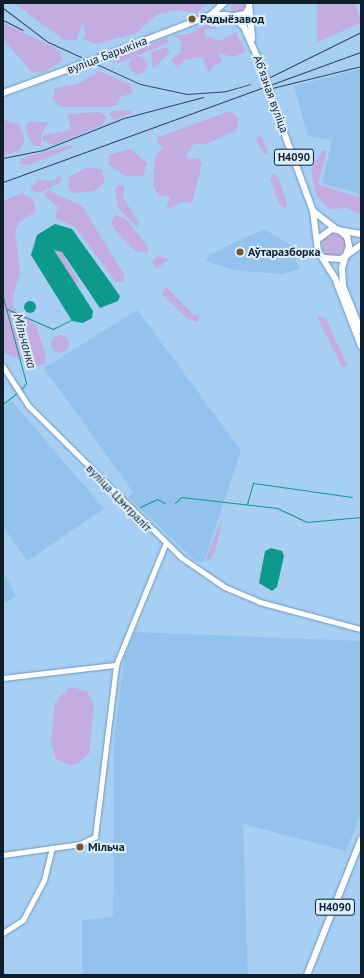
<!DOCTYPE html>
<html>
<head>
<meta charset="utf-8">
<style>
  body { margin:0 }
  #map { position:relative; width:364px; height:978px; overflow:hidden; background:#a6cff3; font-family:"PT Sans",sans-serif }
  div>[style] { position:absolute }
  .built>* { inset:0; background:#93c3ec }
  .green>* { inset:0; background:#c3ace0 }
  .round { border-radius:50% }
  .water>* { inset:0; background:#0e998d }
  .stream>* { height:1px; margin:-0.5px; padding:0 0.5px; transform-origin:0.5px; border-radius:0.5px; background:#0e998d }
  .roads { filter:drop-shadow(0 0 1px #6f97b9) drop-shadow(0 0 1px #6f97b9) }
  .minor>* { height:4.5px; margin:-2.25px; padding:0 2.25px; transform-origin:2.25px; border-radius:2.25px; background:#fff }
  .major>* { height:6px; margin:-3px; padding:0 3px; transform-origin:3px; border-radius:3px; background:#fff }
  .rail>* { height:1px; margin:-0.5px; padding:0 0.5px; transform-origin:0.5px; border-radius:0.5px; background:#344a5d }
  .bridges { filter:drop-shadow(0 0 1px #6f97b9) drop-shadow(0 0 1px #6f97b9) }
  .major-bridge>* { height:6px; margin:-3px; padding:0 3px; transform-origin:3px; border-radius:3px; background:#fff }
  .dots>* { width:11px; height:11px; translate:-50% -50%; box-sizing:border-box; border:2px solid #dcedfb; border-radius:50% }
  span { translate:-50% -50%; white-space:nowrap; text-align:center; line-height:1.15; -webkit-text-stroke:4px #dcedfb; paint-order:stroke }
  .shield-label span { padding:1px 3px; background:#dcedfb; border:1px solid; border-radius:3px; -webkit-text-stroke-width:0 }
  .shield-label { font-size:11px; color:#0e1e2b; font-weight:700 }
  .poi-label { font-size:12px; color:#0e1e2b; font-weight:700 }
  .left { translate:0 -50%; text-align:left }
  .street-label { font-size:12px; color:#0e1e2b }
  .water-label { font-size:13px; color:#1d312f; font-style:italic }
  .frame { position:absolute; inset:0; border:4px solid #0e1e2b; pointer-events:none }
</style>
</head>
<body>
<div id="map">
  <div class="built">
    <i style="clip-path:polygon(361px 69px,361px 198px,355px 192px,322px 184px,333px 135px,331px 140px,308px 136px,294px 86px)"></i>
    <i style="clip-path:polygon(264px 229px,291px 245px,299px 269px,282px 274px,233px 270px,206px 261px,210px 254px)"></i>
    <i style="clip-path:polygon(137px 310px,241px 450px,204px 562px,196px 561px,128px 497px,133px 492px,44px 368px)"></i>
    <i style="clip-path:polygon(12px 401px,104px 509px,27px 561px,3px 526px,3px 408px)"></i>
    <i style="clip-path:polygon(6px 576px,16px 596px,3px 604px,3px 578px)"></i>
    <i style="clip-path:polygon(134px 632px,361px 641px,360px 817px,346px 851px,243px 824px,248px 975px,82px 975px,82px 921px,113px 916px,114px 740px,124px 659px)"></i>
  </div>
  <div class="green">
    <i class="round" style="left:231px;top:0;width:14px;height:14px"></i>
    <i style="clip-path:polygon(14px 3px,209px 3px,196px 13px,177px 10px,158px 14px,135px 34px,95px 44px,83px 39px,86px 32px,82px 23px,77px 40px,64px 40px)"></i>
    <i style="clip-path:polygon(317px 3px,355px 3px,361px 23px,317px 42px)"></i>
    <i style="clip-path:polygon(210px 22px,217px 29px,204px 29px,205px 35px,220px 41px,236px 32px,246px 52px,233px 57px,218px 53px,223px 62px,214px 65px,209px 73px,202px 57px,184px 60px,177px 68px,171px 60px,181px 52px,181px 40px,173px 36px,189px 34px)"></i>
    <i style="clip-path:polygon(3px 23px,59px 50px,63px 60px,43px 73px,32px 72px,3px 39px)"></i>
    <i style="clip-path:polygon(166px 38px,170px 40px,166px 44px,118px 63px,113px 62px,115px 58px)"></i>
    <i style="clip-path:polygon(166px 47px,170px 52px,153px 69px,151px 52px)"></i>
    <i class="round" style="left:129px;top:56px;width:18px;height:18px"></i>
    <i style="clip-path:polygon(99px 71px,130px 84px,133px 93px,120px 97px,117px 105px,111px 107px,63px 107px,57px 104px,53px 97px,55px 88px,78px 84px)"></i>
    <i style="clip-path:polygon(112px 111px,129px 110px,132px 113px,113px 120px,110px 114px)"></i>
    <i style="clip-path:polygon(230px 111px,239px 118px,236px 131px,206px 144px,194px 144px,186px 155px,189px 159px,198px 158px,202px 164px,192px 203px,182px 202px,166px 210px,170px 197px,158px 195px,153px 186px,155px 156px,163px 148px,157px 142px,158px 137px)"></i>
    <i style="clip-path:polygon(100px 112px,107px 117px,102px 125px,54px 145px,42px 140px,44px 135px,71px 130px,67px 114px)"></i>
    <i style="clip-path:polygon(3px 120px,19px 124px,25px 140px,20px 150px,3px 156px)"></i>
    <i style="clip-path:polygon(29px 122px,49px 122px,41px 135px,41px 146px,35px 146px,29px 139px,25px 126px)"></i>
    <i style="clip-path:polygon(258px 136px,263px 138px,268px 152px,266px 155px,256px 141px)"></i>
    <i style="clip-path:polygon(70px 145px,74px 147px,28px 165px,19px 164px,23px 158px)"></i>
    <i style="clip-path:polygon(130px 149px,147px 163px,143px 176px,125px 176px,108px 164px,109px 155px)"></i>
    <i style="clip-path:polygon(327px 150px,318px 184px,361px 198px,361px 215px,347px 208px,329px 209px,316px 195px,311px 170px,322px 151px)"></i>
    <i style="clip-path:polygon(86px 168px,102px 169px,105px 182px,94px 191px,73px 193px,68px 188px,69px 177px)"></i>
    <i style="clip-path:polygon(273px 174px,278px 177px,287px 203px,285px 209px,279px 204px,270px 179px)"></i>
    <i style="clip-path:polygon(59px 176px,62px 179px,59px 183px,39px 193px,30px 190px,37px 180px,53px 181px)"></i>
    <i style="clip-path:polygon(118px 185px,124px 186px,123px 197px,139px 223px,137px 227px,119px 209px,115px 190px)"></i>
    <i style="clip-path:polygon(47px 190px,82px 206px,125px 276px,123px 282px,115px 281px,75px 227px,55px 218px,58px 207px,45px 196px)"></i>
    <i style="clip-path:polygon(22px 193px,33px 200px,36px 211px,19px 223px,15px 232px,20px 271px,12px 303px,16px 311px,36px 325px,46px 356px,45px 363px,39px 366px,3px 353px,3px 201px)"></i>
    <i style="clip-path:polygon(115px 215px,125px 218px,148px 247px,148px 253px,135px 251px,118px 234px,111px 223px)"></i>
    <i class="round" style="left:322px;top:233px;width:24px;height:24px"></i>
    <i style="clip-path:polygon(56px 249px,62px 252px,81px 286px,75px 284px,55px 255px)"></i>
    <i style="clip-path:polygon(158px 256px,170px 259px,156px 269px,152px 261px)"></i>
    <i style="clip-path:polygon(166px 287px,193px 314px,200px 315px,197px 322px,188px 319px,162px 294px)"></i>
    <i style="clip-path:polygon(316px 315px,326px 319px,348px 367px,342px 367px)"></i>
    <i class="round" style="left:51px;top:335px;width:18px;height:18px"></i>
    <i style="clip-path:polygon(223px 517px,215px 552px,208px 562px,206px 558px)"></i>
    <i style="clip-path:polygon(70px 687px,87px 691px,94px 705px,89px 754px,77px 764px,69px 765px,56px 759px,51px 743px,55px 702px)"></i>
  </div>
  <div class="water">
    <i style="clip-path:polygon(55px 224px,72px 229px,120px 296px,118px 301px,100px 308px,62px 252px,54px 250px,93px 311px,92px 318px,83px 323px,72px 321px,31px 255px,37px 235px)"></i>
    <i class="round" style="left:24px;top:301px;width:12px;height:12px"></i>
    <i style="clip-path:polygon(271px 548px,282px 551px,284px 556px,277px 587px,272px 591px,259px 583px,265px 551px)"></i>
  </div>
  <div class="stream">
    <i style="left:3px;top:297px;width:89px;rotate:75deg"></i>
    <i style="left:26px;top:383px;width:9px;rotate:126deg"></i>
    <i style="left:7px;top:309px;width:50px;rotate:23.5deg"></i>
    <i style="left:53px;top:329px;width:20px;rotate:-27deg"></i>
    <i style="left:3px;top:404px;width:19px;rotate:-39deg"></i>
    <i style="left:175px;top:503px;width:8px;rotate:-45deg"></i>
    <i style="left:181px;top:497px;width:97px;rotate:6.5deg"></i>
    <i style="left:277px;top:508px;width:33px;rotate:25deg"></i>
    <i style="left:307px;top:522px;width:54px;rotate:-5.3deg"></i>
    <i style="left:247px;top:504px;width:22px;rotate:-74deg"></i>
    <i style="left:253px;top:483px;width:100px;rotate:8deg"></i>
    <i style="left:140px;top:507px;width:19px;rotate:-25deg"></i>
    <i style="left:157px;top:499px;width:9px;rotate:27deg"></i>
  </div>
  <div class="roads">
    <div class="minor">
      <i style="left:3px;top:366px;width:48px;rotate:57deg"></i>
      <i style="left:29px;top:406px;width:214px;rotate:44.8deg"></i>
      <i style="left:181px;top:557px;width:53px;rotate:34.3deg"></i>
      <i style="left:225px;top:587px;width:38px;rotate:23deg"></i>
      <i style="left:260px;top:602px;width:105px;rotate:15deg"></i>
      <i style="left:3px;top:678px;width:114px;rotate:-6.6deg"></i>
      <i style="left:3px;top:855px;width:78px;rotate:-8.1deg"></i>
      <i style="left:80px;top:844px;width:17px;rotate:-25deg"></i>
      <i style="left:95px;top:837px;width:173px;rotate:-83deg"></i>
      <i style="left:116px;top:665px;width:130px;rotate:-67.8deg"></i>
      <i style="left:3px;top:933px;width:24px;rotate:-33deg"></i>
      <i style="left:23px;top:920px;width:45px;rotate:-62.3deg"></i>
      <i style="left:44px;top:880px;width:33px;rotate:-76deg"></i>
    </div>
    <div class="major">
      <i style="left:249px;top:3px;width:36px;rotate:85deg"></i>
      <i style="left:211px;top:15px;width:18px;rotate:-43deg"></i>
      <i style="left:233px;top:16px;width:12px;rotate:-9deg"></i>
      <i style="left:245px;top:14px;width:7px;rotate:-56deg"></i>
      <i style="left:99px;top:58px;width:120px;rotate:-21deg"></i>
      <i style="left:211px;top:15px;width:14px"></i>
      <i style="left:225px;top:15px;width:8px;rotate:7deg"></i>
      <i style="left:233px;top:16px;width:16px;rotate:45deg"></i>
      <i style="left:244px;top:27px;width:43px;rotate:66.4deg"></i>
      <i style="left:3px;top:93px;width:82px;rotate:-20deg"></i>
      <i style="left:273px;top:103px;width:115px;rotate:69.7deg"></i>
      <i style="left:313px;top:211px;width:40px;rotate:82.9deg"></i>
      <i style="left:318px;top:251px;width:32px;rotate:58deg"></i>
      <i style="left:335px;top:278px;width:73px;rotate:69.1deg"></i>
      <i style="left:313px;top:211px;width:31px;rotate:38deg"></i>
      <i style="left:339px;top:230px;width:11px;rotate:41deg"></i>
      <i style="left:347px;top:237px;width:9px;rotate:77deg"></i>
      <i style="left:349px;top:246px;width:23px;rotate:108deg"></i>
      <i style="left:342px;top:268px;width:18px;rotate:87deg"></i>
      <i style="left:343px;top:286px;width:48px;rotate:68.2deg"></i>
      <i style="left:318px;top:239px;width:17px;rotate:-36deg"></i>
      <i style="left:332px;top:229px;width:29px;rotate:10deg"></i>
      <i style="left:324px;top:258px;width:17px;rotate:3deg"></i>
      <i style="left:341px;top:259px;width:24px;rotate:-35deg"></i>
      <i style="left:307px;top:975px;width:146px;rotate:-68.3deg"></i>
    </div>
  </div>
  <div class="rail">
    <i style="left:3px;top:8px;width:56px;rotate:37.1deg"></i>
    <i style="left:48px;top:42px;width:101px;rotate:24.5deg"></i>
    <i style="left:140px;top:84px;width:48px;rotate:12deg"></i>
    <i style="left:187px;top:94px;width:39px;rotate:-4deg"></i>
    <i style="left:226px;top:91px;width:25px;rotate:-16deg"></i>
    <i style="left:3px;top:20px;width:22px;rotate:27deg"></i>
    <i style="left:270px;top:77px;width:102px;rotate:-26.3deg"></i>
    <i style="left:268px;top:89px;width:96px;rotate:-13.9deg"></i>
    <i style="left:3px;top:158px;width:41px;rotate:-11.3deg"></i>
    <i style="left:43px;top:150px;width:87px;rotate:-21.6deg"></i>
    <i style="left:124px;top:118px;width:82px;rotate:-14.9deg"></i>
    <i style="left:3px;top:182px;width:381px;rotate:-20deg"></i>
  </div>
  <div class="bridges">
    <div class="major-bridge">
      <i style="left:80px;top:65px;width:20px;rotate:-20deg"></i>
      <i style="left:261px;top:66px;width:39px;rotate:72deg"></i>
    </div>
  </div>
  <div class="dots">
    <i style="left:192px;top:19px;background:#78532e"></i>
    <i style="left:240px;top:252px;background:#78532e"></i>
    <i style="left:80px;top:847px;background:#78532e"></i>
  </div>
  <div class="shield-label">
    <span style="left:294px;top:157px">Н4090</span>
    <span style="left:335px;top:907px">Н4090</span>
  </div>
  <div class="poi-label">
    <span class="left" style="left:200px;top:19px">Радыёзавод</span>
    <span class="left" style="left:248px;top:252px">Аўтаразборка</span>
    <span class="left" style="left:88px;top:847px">Мільча</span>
  </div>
  <div class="street-label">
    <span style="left:107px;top:55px;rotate:-21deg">вуліца Барыкіна</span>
    <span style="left:271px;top:94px;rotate:70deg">Абʼязная вуліца</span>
    <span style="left:119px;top:498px;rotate:46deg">вуліца Цэнтраліт</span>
  </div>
  <div class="water-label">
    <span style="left:24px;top:341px;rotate:75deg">Мільчанка</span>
  </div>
  <div class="frame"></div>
</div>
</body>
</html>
